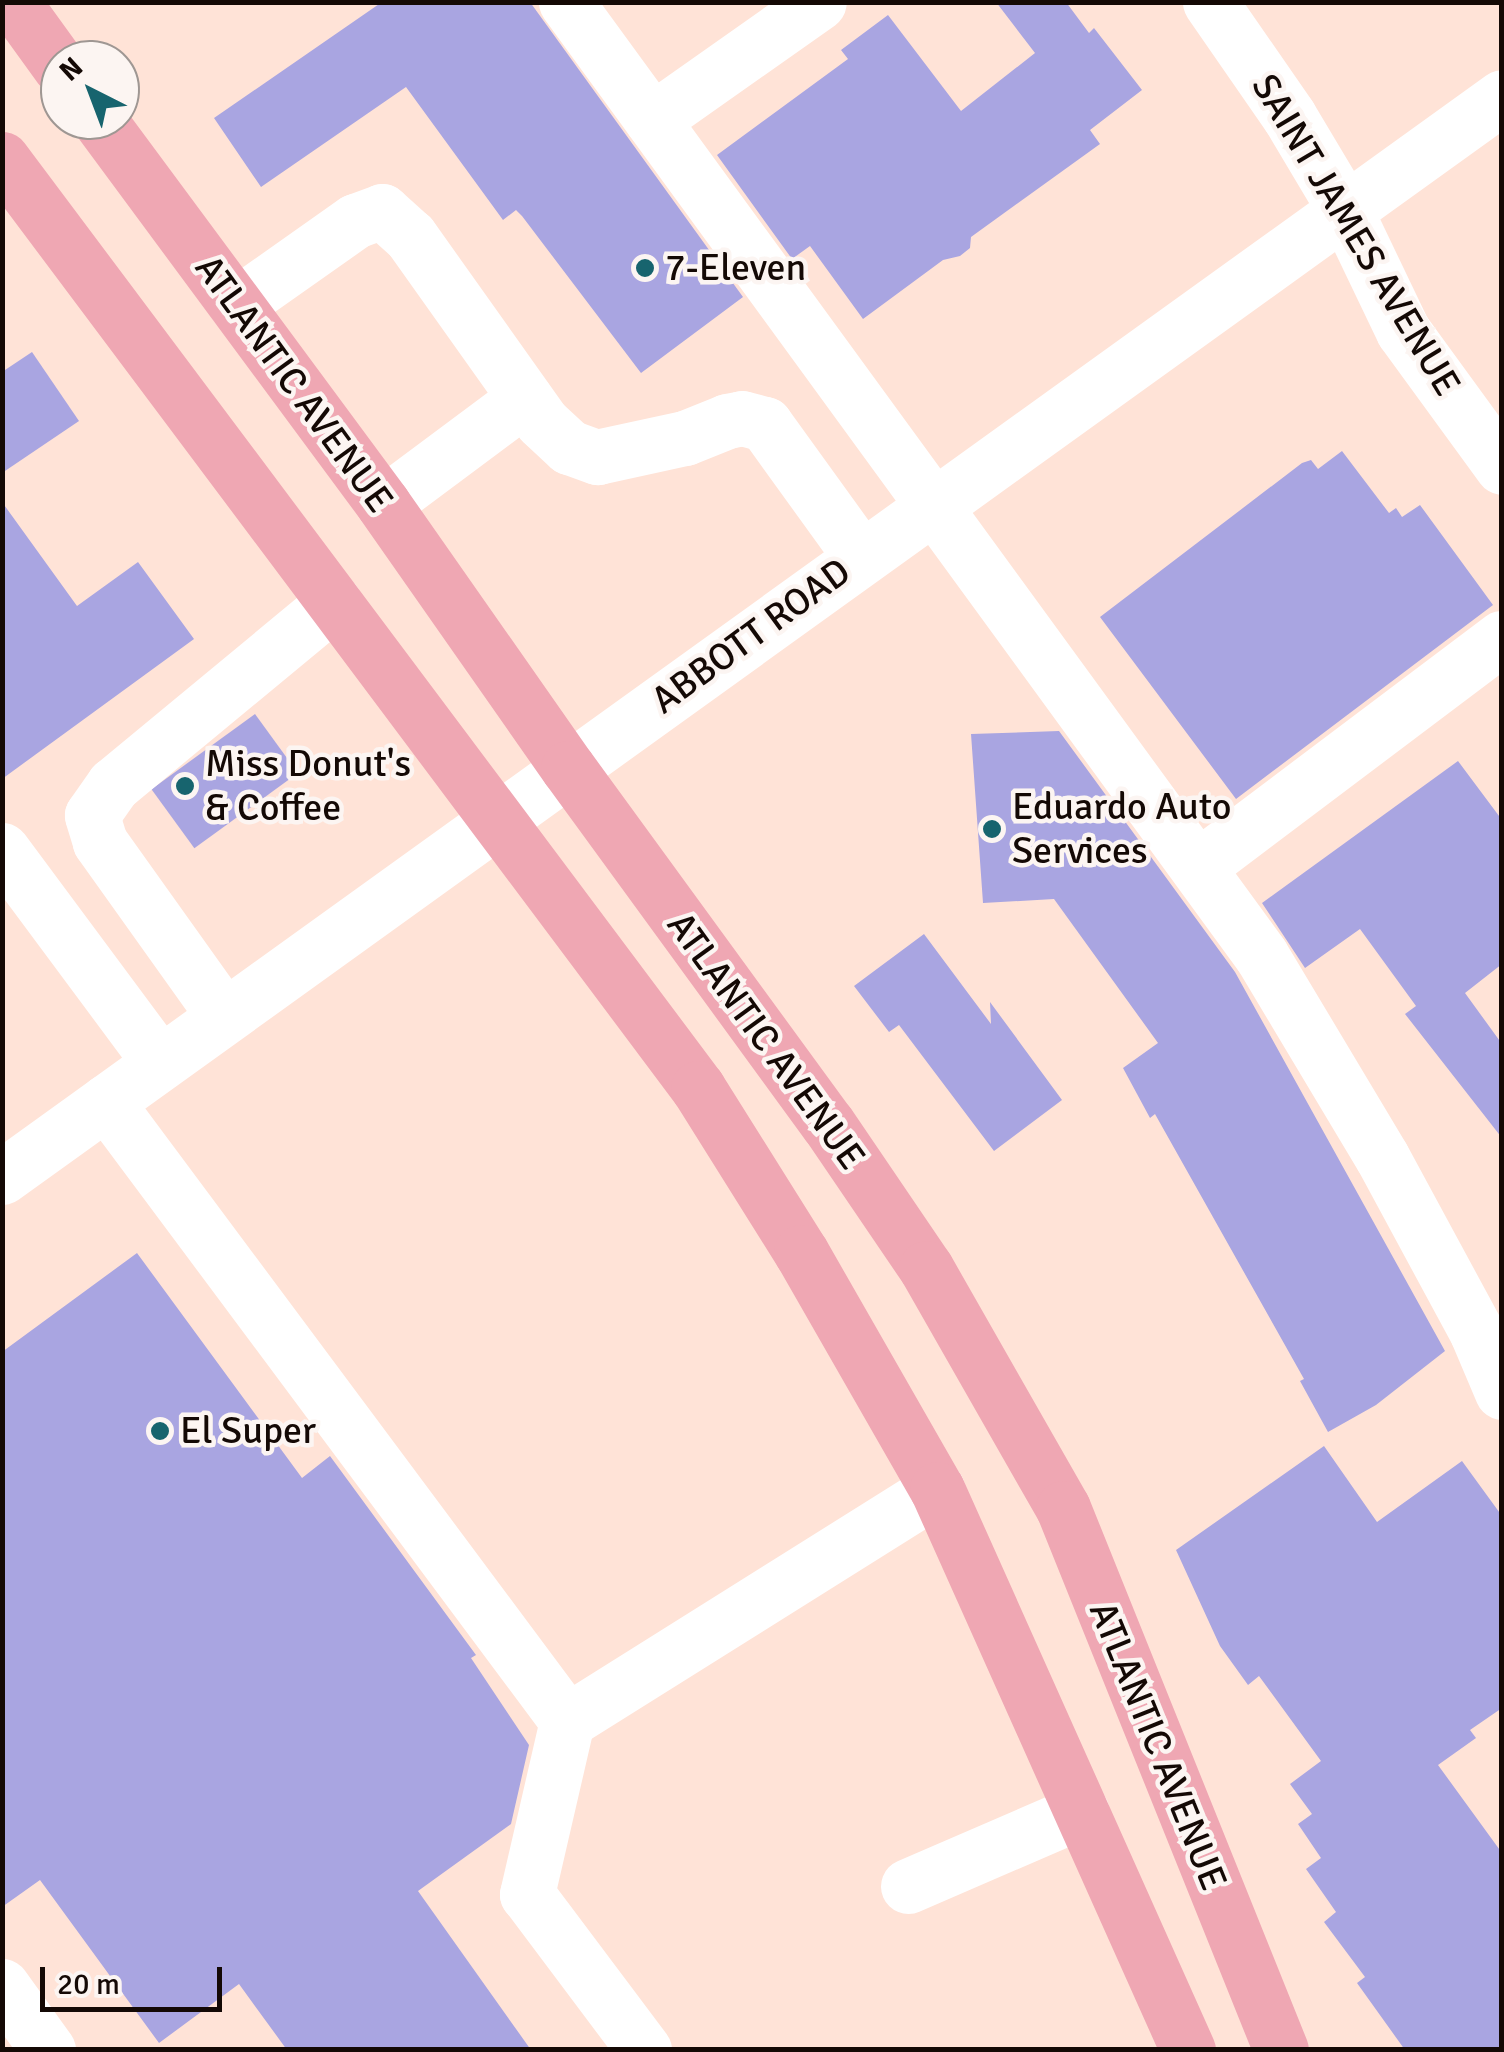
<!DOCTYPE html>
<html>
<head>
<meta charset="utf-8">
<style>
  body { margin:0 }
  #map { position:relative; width:1504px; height:2052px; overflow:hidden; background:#ffe3d7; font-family:Signika,sans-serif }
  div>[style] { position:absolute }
  .building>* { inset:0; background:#a9a5e1; transform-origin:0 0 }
  .minor>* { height:55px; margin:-27.5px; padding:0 27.5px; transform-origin:27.5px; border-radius:27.5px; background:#fff }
  .major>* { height:55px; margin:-27.5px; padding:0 27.5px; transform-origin:27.5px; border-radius:27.5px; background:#efa7b3 }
  .dots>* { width:28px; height:28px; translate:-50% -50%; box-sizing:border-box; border:5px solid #fcf5f2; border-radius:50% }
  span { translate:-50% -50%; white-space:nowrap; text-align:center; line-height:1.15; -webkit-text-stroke:9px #fcf5f2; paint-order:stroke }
  .street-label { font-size:38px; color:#140905 }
  .poi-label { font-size:38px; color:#140905 }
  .left { translate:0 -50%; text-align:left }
  .frame { position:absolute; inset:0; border:5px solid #140905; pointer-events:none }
  .north { position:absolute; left:40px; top:40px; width:100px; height:100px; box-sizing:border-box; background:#fcf5f2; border:2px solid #9f9793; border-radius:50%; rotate:318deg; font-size:28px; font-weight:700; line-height:40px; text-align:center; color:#140905 }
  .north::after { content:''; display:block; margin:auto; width:35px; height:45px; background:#17646e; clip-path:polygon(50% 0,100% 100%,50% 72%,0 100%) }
  .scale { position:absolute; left:40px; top:1967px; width:182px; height:45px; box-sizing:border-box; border:5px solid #140905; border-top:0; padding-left:12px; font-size:30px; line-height:35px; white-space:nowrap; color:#140905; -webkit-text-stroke:8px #fcf5f2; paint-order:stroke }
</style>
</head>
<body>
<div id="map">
  <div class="building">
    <i style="clip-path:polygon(382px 2px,530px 2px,743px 297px,641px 373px,522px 216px,516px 210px,503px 220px,406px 87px,261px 187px,214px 118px)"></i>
    <i style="clip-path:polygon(996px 2px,1066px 2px,1089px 33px,1094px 28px,1142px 90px,1090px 130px,1100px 144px,971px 237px,970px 248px,960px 256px,943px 260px,863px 319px,810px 246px,792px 259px,717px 155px,848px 59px,841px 50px,888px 15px,961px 111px,1035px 53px)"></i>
    <i style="clip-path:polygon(32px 352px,79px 421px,2px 473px,2px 372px)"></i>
    <i style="clip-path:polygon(1342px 451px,1389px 513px,1396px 508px,1402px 517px,1420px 505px,1493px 605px,1236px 799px,1100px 617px,1302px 463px,1311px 460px,1318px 469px)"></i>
    <i style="clip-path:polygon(2px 502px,77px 606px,138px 562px,194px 639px,2px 779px)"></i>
    <i style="left:255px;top:714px;width:73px;height:128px;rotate:54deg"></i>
    <i style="clip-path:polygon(1059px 731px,1235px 972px,1445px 1351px,1376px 1405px,1328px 1432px,1300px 1381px,1304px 1379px,1155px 1114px,1150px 1118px,1123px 1068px,1158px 1043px,1054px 899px,983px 903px,971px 734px)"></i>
    <i style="clip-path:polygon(1458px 761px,1502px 820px,1502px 964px,1465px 993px,1502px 1044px,1502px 1138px,1405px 1014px,1416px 1006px,1360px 929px,1305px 968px,1262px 903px)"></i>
    <i style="clip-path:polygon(924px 934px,991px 1024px,990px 1002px,1062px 1100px,994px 1151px,899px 1025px,889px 1032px,854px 986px)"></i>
    <i style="clip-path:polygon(137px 1253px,302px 1478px,330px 1456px,476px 1655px,471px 1658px,529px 1745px,511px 1824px,418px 1891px,531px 2050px,287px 2050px,239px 1984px,159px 2043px,40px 1880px,2px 1907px,2px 1352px)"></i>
    <i style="clip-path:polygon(1324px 1446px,1377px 1522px,1462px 1461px,1502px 1516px,1502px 1708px,1470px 1730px,1476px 1738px,1438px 1765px,1502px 1853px,1502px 2050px,1405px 2050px,1357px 1983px,1365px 1977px,1324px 1922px,1336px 1912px,1306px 1869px,1321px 1858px,1298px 1824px,1312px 1814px,1290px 1784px,1321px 1761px,1259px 1676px,1248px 1685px,1220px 1646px,1176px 1550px)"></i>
  </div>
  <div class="minor">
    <i style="left:566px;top:2px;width:1180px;rotate:53.9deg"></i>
    <i style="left:1261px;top:955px;width:235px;rotate:59.1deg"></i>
    <i style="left:1382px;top:1157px;width:200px;rotate:61.6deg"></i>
    <i style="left:1477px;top:1333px;width:64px;rotate:67deg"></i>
    <i style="left:1210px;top:2px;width:139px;rotate:55.3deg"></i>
    <i style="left:1289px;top:116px;width:109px;rotate:59.2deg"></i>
    <i style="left:1345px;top:210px;width:134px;rotate:64.4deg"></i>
    <i style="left:1403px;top:331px;width:168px;rotate:53.9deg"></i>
    <i style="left:652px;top:120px;width:204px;rotate:-35.2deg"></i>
    <i style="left:236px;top:305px;width:146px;rotate:-35.2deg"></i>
    <i style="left:355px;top:221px;width:29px;rotate:-20deg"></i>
    <i style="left:382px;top:211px;width:38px;rotate:42deg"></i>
    <i style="left:410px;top:236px;width:228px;rotate:54.6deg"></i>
    <i style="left:542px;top:422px;width:37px;rotate:43deg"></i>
    <i style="left:569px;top:447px;width:30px;rotate:20deg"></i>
    <i style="left:597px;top:457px;width:90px;rotate:-12.2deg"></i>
    <i style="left:685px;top:438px;width:45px;rotate:-22deg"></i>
    <i style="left:727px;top:421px;width:15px;rotate:-11deg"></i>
    <i style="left:742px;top:418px;width:24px;rotate:15deg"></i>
    <i style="left:765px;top:424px;width:164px;rotate:54.2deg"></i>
    <i style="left:383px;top:504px;width:177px;rotate:-36.7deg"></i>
    <i style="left:2px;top:850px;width:265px;rotate:53.4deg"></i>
    <i style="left:1199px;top:866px;width:379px;rotate:-37deg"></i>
    <i style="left:224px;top:1016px;width:214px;rotate:-125.5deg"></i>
    <i style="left:100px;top:842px;width:28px;rotate:-107deg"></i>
    <i style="left:92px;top:815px;width:37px;rotate:-55deg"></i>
    <i style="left:113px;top:785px;width:287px;rotate:-39.6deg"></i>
    <i style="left:106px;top:1102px;width:772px;rotate:53.32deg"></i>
    <i style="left:567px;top:1721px;width:178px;rotate:103deg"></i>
    <i style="left:527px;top:1894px;width:195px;rotate:53.1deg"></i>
    <i style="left:2px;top:1177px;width:1848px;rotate:-35.75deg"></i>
    <i style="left:567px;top:1721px;width:437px;rotate:-32.1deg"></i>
    <i style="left:908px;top:1886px;width:189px;rotate:-23.4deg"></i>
    <i style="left:2px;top:1986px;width:79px;rotate:54.3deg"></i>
  </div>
  <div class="major">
    <i style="left:13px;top:2px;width:80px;rotate:54.1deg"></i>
    <i style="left:99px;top:120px;width:478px;rotate:53.5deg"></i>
    <i style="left:383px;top:504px;width:322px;rotate:55deg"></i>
    <i style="left:568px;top:768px;width:441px;rotate:53.9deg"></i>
    <i style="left:828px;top:1124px;width:174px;rotate:55.8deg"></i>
    <i style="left:926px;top:1268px;width:276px;rotate:60.3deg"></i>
    <i style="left:1063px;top:1508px;width:584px;rotate:68.09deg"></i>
    <i style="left:2px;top:159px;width:1161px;rotate:53.16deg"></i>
    <i style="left:698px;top:1088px;width:194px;rotate:57.9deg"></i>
    <i style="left:801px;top:1252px;width:273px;rotate:60.2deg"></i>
    <i style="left:937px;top:1489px;width:615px;rotate:65.9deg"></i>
  </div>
  <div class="dots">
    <i style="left:645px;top:268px;background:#17646e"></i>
    <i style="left:185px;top:786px;background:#17646e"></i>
    <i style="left:992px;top:829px;background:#17646e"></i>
    <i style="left:160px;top:1431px;background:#17646e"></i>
  </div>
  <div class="street-label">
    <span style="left:1356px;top:235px;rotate:59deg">SAINT JAMES AVENUE</span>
    <span style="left:294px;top:384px;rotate:54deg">ATLANTIC AVENUE</span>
    <span style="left:751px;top:636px;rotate:-36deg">ABBOTT ROAD</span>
    <span style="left:766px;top:1041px;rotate:54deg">ATLANTIC AVENUE</span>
    <span style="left:1158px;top:1746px;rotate:68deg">ATLANTIC AVENUE</span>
  </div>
  <div class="poi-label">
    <span class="left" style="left:665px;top:268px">7-Eleven</span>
    <span class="left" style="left:205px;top:786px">Miss Donut's<br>&amp; Coffee</span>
    <span class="left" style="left:1012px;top:829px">Eduardo Auto<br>Services</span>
    <span class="left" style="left:180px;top:1431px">El Super</span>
  </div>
  <div class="frame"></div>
  <div class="north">N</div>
  <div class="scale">20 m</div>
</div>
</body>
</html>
